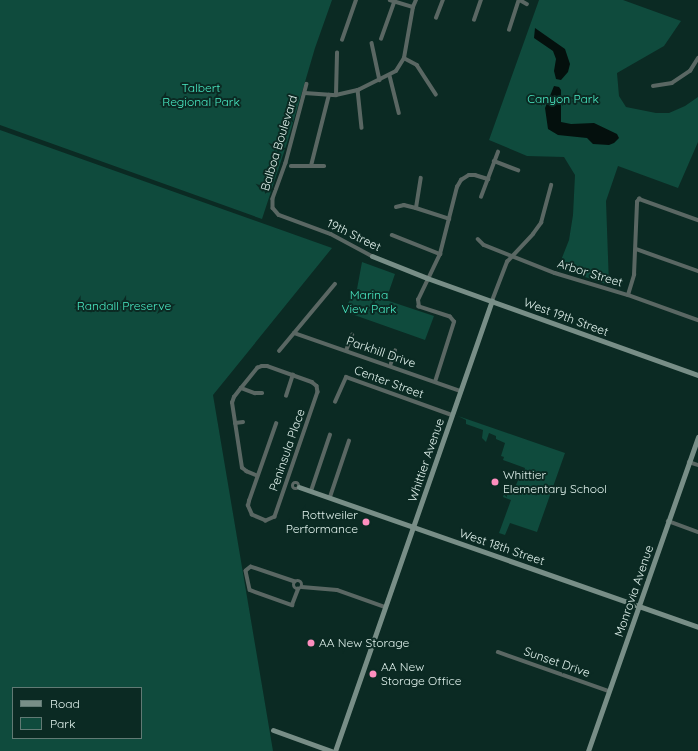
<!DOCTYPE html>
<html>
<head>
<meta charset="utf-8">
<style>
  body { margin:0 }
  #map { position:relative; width:698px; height:751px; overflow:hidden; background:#0b2a23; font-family:Quicksand,sans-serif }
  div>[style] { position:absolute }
  .green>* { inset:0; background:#0f4b3d }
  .water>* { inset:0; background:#04100d }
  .street>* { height:3.5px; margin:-1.75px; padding:0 1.75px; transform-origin:1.75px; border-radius:1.75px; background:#5a6763 }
  .street>.ring { margin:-1.75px; padding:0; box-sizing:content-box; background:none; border:3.5px solid #5a6763; border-radius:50% }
  .secondary>* { height:5px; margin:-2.5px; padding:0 2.5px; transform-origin:2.5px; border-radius:2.5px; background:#788e87 }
  .dots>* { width:11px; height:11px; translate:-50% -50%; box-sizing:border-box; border:2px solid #0b2a23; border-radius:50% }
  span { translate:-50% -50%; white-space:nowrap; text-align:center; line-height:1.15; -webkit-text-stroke:4px #0b2a23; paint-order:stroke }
  .park-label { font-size:12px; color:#4aeac4 }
  .street-label { font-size:12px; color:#e2f3ee }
  .poi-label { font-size:12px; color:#e2f3ee }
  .left { translate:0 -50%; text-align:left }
  .right { translate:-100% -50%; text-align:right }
  .legend { position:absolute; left:12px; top:687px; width:130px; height:52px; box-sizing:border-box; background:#0b2a23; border:1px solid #617a74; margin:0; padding:5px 7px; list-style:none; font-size:12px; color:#e2f3ee }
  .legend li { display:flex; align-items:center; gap:8px; height:20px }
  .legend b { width:20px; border:1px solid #617a74 }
</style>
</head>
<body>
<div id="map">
  <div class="green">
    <i style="clip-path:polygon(0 0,332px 0,315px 48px,287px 143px,262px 219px,0 125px)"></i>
    <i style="clip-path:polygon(539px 0,623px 0,681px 21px,664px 46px,617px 73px,619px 96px,626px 107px,656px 113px,669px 113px,685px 106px,698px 97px,698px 142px,678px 188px,618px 166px,606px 201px,609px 285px,558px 268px,569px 240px,573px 215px,575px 175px,564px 157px,527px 156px,489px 140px)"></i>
    <i style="clip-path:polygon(evenodd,0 130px,332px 248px,213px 395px,273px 751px,0 751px,0 130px,13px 688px,141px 688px,141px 738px,13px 738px,13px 688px)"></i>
    <i style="clip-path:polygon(362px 262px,395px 274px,386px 300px,434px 316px,425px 340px,343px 311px,357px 289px)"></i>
    <i style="clip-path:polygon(458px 416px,565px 453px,537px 532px,510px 523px,505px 535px,499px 533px,511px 500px,503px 497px,507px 484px,515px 487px,520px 476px,523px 476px,525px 468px,503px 460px,504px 457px,501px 456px,505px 443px,496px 439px,496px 436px,489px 433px,486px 442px,482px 438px,483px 430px,466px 424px,466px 420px)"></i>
  </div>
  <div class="water">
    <i style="clip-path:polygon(535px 28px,565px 49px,570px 64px,568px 72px,561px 80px,556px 79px,554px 71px,556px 59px,553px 51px,534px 38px)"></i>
    <i style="clip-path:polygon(554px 86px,559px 87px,561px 90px,561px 122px,571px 124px,594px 123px,617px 134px,619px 138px,614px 143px,609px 145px,593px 144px,587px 138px,558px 135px,548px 129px,545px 108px)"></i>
  </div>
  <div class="street">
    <i style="left:390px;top:0;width:24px;rotate:17deg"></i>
    <i style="left:520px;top:0;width:8px;rotate:30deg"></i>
    <i style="left:436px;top:18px;width:19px;rotate:-69deg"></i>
    <i style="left:474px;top:20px;width:21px;rotate:-71deg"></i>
    <i style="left:509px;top:30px;width:32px;rotate:-72deg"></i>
    <i style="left:381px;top:39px;width:41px;rotate:-70.3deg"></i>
    <i style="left:342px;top:40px;width:42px;rotate:-70.7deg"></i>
    <i style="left:372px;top:43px;width:38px;rotate:78deg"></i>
    <i style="left:404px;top:58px;width:15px;rotate:28deg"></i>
    <i style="left:417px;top:65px;width:35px;rotate:57deg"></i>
    <i style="left:390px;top:76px;width:38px;rotate:76deg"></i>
    <i style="left:307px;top:84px;width:82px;rotate:104.9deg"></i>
    <i style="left:286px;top:163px;width:38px;rotate:110deg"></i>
    <i style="left:273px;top:199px;width:9px;rotate:90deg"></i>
    <i style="left:273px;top:208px;width:9px;rotate:49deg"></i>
    <i style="left:279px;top:215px;width:55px;rotate:20.1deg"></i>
    <i style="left:331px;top:234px;width:47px;rotate:28.2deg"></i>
    <i style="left:653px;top:86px;width:19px;rotate:-9deg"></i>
    <i style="left:672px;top:83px;width:22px;rotate:-34deg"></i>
    <i style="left:690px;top:71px;width:15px;rotate:-58deg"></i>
    <i style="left:358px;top:90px;width:38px;rotate:84deg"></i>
    <i style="left:305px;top:93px;width:31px;rotate:4deg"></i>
    <i style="left:336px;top:95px;width:23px;rotate:-13deg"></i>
    <i style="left:358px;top:90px;width:42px;rotate:-26.6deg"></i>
    <i style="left:396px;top:71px;width:15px;rotate:-58deg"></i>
    <i style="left:404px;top:58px;width:52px;rotate:-80deg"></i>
    <i style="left:413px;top:7px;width:8px;rotate:-67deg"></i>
    <i style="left:336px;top:95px;width:42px;rotate:-88.6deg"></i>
    <i style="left:494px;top:161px;width:26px;rotate:21deg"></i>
    <i style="left:291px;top:166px;width:33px"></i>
    <i style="left:311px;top:166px;width:73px;rotate:-75.8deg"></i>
    <i style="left:481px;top:197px;width:48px;rotate:-69.3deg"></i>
    <i style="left:396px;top:207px;width:8px;rotate:-14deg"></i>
    <i style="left:404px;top:205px;width:12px;rotate:14deg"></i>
    <i style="left:416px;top:208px;width:35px;rotate:18deg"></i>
    <i style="left:416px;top:208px;width:30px;rotate:-81deg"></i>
    <i style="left:392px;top:235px;width:52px;rotate:21.6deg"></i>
    <i style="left:478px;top:239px;width:8px;rotate:45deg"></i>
    <i style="left:484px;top:245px;width:76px;rotate:21.5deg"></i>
    <i style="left:555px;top:273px;width:76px;rotate:16.8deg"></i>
    <i style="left:628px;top:295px;width:74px;rotate:19.7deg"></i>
    <i style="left:636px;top:249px;width:66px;rotate:19.5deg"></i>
    <i style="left:628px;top:295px;width:21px;rotate:-73deg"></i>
    <i style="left:634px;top:275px;width:73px;rotate:-87.6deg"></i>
    <i style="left:637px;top:202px;width:4px;rotate:-56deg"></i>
    <i style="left:639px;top:199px;width:63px;rotate:19.6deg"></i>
    <i style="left:492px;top:301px;width:42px;rotate:-69deg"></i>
    <i style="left:507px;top:262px;width:38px;rotate:-47deg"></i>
    <i style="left:533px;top:234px;width:14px;rotate:-54deg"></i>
    <i style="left:541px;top:223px;width:39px;rotate:-75deg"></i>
    <i style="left:294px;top:333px;width:177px;rotate:19.2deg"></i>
    <i style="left:279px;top:351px;width:87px;rotate:-50.1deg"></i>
    <i style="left:346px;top:351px;width:17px;rotate:-69deg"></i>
    <i style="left:390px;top:366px;width:16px;rotate:-72deg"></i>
    <i style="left:435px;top:382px;width:63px;rotate:-72.4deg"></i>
    <i style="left:454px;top:322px;width:6px;rotate:-129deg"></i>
    <i style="left:450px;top:317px;width:33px;rotate:-162deg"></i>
    <i style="left:419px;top:307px;width:7px;rotate:-98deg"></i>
    <i style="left:418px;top:300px;width:51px;rotate:-64.4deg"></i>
    <i style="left:440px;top:254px;width:69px;rotate:-75.8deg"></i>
    <i style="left:457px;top:187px;width:8px;rotate:-60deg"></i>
    <i style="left:461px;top:180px;width:9px;rotate:-32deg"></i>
    <i style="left:469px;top:175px;width:6px"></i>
    <i style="left:475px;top:175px;width:14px;rotate:17deg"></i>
    <i style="left:241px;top:388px;width:15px;rotate:20deg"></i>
    <i style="left:255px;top:393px;width:7px"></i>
    <i style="left:286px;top:396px;width:22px;rotate:-72deg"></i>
    <i style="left:335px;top:402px;width:27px;rotate:-66deg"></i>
    <i style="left:346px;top:377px;width:113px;rotate:19.7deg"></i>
    <i style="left:235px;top:423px;width:8px;rotate:-7deg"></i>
    <i style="left:689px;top:462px;width:9px;rotate:18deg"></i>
    <i style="left:257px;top:476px;width:11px;rotate:-158deg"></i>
    <i style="left:247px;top:472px;width:6px;rotate:-141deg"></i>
    <i style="left:242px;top:468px;width:66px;rotate:-98.7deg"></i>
    <i style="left:232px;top:403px;width:6px;rotate:-72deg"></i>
    <i style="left:234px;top:397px;width:11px;rotate:-52deg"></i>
    <i style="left:241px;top:388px;width:26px;rotate:-51deg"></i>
    <i style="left:257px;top:368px;width:5px;rotate:-22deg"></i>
    <i style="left:262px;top:366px;width:5px"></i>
    <i style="left:267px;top:366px;width:48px;rotate:19.6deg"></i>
    <i style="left:312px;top:382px;width:6px;rotate:39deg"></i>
    <i style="left:317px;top:386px;width:6px;rotate:81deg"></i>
    <i style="left:318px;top:392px;width:132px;rotate:109deg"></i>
    <i style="left:275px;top:517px;width:10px;rotate:156deg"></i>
    <i style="left:266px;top:521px;width:15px;rotate:-157deg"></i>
    <i style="left:252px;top:515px;width:10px;rotate:-114deg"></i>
    <i style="left:248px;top:506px;width:5px;rotate:-79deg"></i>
    <i style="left:249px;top:501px;width:82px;rotate:-70.7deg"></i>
    <i class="ring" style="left:293px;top:483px;width:2.5px;height:2.5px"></i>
    <i style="left:311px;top:491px;width:59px;rotate:-71.3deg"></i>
    <i style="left:330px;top:497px;width:59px;rotate:-71.3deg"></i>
    <i style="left:668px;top:521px;width:32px;rotate:20deg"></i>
    <i class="ring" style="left:293.5px;top:580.5px;width:5.5px;height:5.5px"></i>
    <i style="left:295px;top:582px;width:46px;rotate:-161.2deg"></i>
    <i style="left:251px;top:567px;width:6px;rotate:141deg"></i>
    <i style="left:246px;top:571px;width:19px;rotate:78deg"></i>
    <i style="left:250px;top:590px;width:45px;rotate:19.7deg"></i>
    <i style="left:292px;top:605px;width:17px;rotate:-69deg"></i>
    <i style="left:302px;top:587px;width:35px;rotate:5deg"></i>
    <i style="left:337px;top:590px;width:51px;rotate:19.5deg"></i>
    <i style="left:498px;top:652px;width:118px;rotate:19.4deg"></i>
  </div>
  <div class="secondary">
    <i style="left:372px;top:256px;width:59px;rotate:21.8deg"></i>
    <i style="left:427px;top:278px;width:288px;rotate:19.7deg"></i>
    <i style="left:299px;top:487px;width:423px;rotate:19.3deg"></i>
    <i style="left:273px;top:730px;width:62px;rotate:19.9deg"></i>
    <i style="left:335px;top:751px;width:477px;rotate:-70.8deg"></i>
    <i style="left:588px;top:751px;width:333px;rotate:-70.7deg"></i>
  </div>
  <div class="dots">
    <i style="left:495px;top:482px;background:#fd8ebe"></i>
    <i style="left:366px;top:522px;background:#fd8ebe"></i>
    <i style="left:311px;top:643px;background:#fd8ebe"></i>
    <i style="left:373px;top:674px;background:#fd8ebe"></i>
  </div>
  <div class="park-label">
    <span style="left:201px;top:95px">Talbert<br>Regional Park</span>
    <span style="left:563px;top:99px">Canyon Park</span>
    <span style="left:369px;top:302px">Marina<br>View Park</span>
    <span style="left:124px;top:306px">Randall Preserve</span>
  </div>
  <div class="street-label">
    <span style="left:279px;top:143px;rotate:-73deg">Balboa Boulevard</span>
    <span style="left:354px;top:235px;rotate:26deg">19th Street</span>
    <span style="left:590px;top:273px;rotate:17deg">Arbor Street</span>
    <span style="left:566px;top:317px;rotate:20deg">West 19th Street</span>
    <span style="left:381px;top:352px;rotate:19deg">Parkhill Drive</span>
    <span style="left:389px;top:382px;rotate:20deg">Center Street</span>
    <span style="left:287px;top:450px;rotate:-71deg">Peninsula Place</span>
    <span style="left:426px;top:460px;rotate:-71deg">Whittier Avenue</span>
    <span style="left:502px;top:547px;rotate:19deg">West 18th Street</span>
    <span style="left:634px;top:591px;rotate:-71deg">Monrovia Avenue</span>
    <span style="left:557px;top:662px;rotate:19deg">Sunset Drive</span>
  </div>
  <div class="poi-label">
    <span class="left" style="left:503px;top:482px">Whittier<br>Elementary School</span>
    <span class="right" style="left:358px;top:522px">Rottweiler<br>Performance</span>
    <span class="left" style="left:319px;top:643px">AA New Storage</span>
    <span class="left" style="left:381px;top:674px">AA New<br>Storage Office</span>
  </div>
  <ul class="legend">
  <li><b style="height:5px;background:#788e87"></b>Road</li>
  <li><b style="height:11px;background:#0f4b3d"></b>Park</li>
  </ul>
</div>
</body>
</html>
